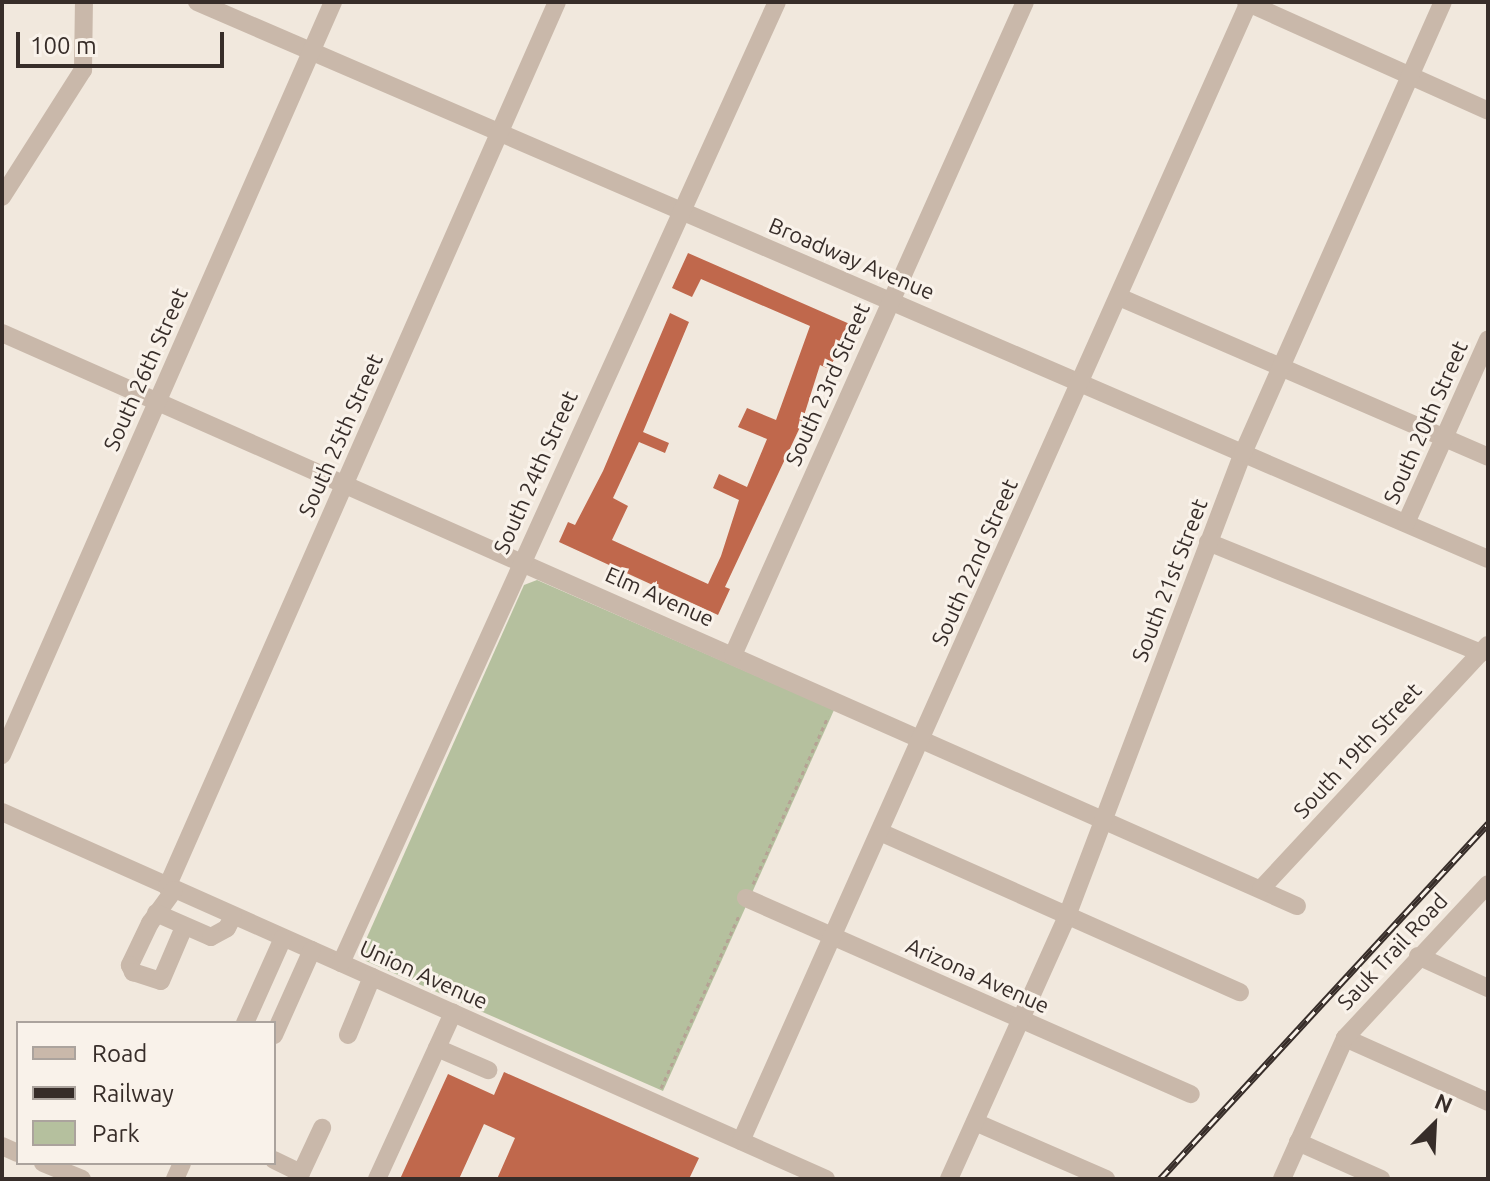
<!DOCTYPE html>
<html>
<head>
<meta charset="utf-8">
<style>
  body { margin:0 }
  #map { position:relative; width:1490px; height:1181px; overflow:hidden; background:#f1e8dd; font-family:Ubuntu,sans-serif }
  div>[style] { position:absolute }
  .green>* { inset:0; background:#b5c09e }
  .building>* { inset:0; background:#c0684c }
  .path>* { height:3px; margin-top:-1.5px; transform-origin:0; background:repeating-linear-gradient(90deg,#b5a294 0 4px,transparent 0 8px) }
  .minor>* { height:18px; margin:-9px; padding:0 9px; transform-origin:9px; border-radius:9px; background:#c9b8aa }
  .rail>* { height:7px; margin-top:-3.5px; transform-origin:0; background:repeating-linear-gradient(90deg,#f9f2ea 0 12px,#372d29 0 24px); box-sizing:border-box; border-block:2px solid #372d29 }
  span { translate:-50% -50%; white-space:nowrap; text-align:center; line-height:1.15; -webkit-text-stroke:6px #f9f2ea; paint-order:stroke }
  .street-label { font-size:22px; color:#372d29 }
  .frame { position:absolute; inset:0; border:4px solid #372d29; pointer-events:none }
  .legend { position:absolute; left:16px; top:1021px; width:260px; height:144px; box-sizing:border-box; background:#f9f2ea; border:2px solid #aba39d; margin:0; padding:10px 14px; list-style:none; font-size:24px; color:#372d29 }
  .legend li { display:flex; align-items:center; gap:16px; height:40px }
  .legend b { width:40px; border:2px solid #aba39d }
  .north { position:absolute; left:1394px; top:1085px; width:80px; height:80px; -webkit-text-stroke:6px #f9f2ea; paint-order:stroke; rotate:24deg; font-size:22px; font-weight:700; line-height:32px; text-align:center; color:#372d29 }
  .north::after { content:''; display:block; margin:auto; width:28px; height:36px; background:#372d29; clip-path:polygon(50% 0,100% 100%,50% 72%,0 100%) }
  .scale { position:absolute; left:16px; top:32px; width:208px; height:36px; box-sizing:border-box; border:4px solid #372d29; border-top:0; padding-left:10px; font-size:24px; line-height:28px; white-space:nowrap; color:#372d29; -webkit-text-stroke:6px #f9f2ea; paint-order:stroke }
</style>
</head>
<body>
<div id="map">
  <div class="green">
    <i style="clip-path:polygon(537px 580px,834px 710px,663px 1091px,366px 961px,360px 953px,524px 585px)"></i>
  </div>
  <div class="building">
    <i style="clip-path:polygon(688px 253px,852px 325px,829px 369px,820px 365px,801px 425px,725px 587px,730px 589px,718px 615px,559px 542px,568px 522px,575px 525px,603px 471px,670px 313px,689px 322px,643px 432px,669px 443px,665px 453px,639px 442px,613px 498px,628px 506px,612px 540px,708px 584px,721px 556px,739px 500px,713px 488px,719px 474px,747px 487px,767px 439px,738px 427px,747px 408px,776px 420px,810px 326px,701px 279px,692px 297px,672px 288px)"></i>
    <i style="clip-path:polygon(504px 1072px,699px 1158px,689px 1179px,497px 1179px,515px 1138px,484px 1124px,459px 1179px,400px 1179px,448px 1074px,494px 1095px)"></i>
  </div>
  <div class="path">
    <i style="left:753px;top:884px;width:184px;rotate:-65.9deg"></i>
    <i style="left:661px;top:1088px;width:192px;rotate:-65.7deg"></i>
  </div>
  <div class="minor">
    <i style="left:197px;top:2px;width:1406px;rotate:23.34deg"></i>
    <i style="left:1246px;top:2px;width:265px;rotate:24.2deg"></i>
    <i style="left:2px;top:197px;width:151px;rotate:-57.5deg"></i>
    <i style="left:83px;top:70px;width:68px;rotate:-89.2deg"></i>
    <i style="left:1119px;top:297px;width:402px;rotate:23.4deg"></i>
    <i style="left:2px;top:333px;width:1416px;rotate:23.87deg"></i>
    <i style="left:1406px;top:523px;width:201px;rotate:-65.9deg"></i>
    <i style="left:1208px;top:542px;width:295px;rotate:22.1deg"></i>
    <i style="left:733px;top:655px;width:715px;rotate:-65.91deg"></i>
    <i style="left:2px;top:755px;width:823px;rotate:-66.27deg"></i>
    <i style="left:2px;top:812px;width:902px;rotate:24.01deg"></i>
    <i style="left:880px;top:832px;width:394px;rotate:24deg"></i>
    <i style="left:167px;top:887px;width:967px;rotate:-66.22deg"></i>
    <i style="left:1261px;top:889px;width:333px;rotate:-47.1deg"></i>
    <i style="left:174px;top:890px;width:41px;rotate:126deg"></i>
    <i style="left:150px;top:923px;width:47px;rotate:115.5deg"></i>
    <i style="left:130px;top:965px;width:8px;rotate:67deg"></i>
    <i style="left:133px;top:972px;width:29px;rotate:18deg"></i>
    <i style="left:161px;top:981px;width:59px;rotate:-66.9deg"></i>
    <i style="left:746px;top:898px;width:486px;rotate:23.8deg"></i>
    <i style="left:156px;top:913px;width:60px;rotate:23.6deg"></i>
    <i style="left:211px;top:937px;width:18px;rotate:-29deg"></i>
    <i style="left:227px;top:928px;width:13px;rotate:-63deg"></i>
    <i style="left:1418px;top:956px;width:77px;rotate:24.6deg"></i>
    <i style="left:341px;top:963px;width:1055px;rotate:-65.6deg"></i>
    <i style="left:245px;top:1023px;width:93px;rotate:-65.9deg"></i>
    <i style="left:274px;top:1035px;width:93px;rotate:-65.9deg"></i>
    <i style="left:348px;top:1035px;width:63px;rotate:-67.5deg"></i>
    <i style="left:1345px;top:1038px;width:157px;rotate:24.1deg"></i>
    <i style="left:437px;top:1048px;width:56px;rotate:23.3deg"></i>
    <i style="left:975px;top:1122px;width:143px;rotate:23.5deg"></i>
    <i style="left:741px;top:1141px;width:1247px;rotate:-65.96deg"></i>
    <i style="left:1298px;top:1142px;width:91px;rotate:24deg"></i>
    <i style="left:2px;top:1146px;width:17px;rotate:24deg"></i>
    <i style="left:274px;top:1160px;width:30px;rotate:26deg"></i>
    <i style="left:301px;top:1173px;width:50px;rotate:-65deg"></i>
    <i style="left:43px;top:1163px;width:42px;rotate:22.3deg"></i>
    <i style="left:175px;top:1179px;width:17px;rotate:-66deg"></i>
    <i style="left:377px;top:1179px;width:183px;rotate:-65.4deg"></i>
    <i style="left:949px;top:1179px;width:288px;rotate:-65.8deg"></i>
    <i style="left:1067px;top:916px;width:495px;rotate:-69.2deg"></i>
    <i style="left:1243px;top:453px;width:493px;rotate:-66.1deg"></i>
    <i style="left:1282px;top:1179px;width:154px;rotate:-65.9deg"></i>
    <i style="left:1345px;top:1038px;width:210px;rotate:-47.1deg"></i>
  </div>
  <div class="rail">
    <i style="left:1160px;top:1179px;width:484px;rotate:-47.3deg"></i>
  </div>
  <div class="street-label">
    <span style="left:852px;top:258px;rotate:23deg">Broadway Avenue</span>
    <span style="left:145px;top:369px;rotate:-66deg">South 26th Street</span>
    <span style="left:827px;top:384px;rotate:-66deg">South 23rd Street</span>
    <span style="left:1425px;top:422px;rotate:-66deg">South 20th Street</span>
    <span style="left:340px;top:435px;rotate:-66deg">South 25th Street</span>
    <span style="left:535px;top:472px;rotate:-66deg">South 24th Street</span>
    <span style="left:974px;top:562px;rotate:-66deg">South 22nd Street</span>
    <span style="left:1169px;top:580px;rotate:-69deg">South 21st Street</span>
    <span style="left:660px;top:596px;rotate:24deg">Elm Avenue</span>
    <span style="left:1357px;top:750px;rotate:-47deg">South 19th Street</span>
    <span style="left:1392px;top:951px;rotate:-47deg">Sauk Trail Road</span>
    <span style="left:424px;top:974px;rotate:24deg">Union Avenue</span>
    <span style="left:978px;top:975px;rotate:24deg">Arizona Avenue</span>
  </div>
  <div class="frame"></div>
  <ul class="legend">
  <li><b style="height:10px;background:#c9b8aa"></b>Road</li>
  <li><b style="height:10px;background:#372d29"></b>Railway</li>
  <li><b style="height:22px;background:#b5c09e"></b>Park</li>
  </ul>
  <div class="north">N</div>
  <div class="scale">100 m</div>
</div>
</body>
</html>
